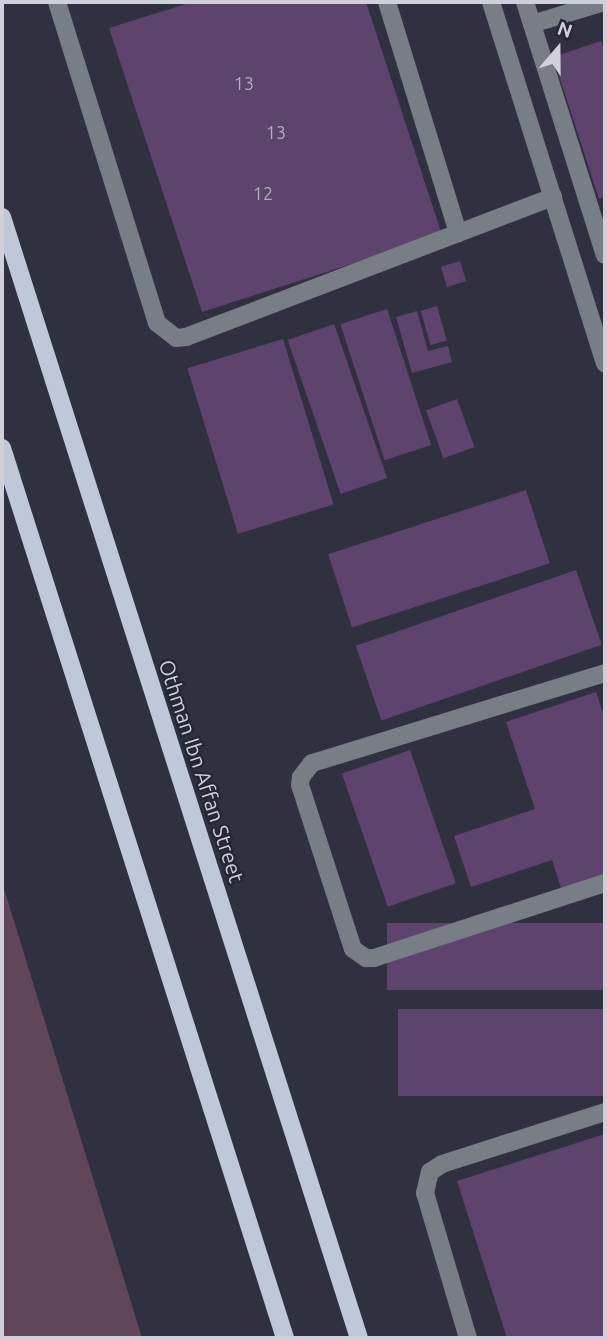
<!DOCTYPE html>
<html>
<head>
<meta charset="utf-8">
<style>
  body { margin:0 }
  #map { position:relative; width:607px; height:1340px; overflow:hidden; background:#313041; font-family:Ubuntu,sans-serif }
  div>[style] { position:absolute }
  .green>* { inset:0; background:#5f4759 }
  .building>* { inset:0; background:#5c446c; transform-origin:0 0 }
  .minor>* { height:18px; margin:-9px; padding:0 9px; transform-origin:9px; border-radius:9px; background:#797d85 }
  .major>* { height:18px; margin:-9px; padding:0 9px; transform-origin:9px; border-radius:9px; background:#bfc8d9 }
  span { translate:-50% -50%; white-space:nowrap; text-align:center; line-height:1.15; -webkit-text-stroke:5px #272636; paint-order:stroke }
  .number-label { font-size:18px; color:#b3adbf }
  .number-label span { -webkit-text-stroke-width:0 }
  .street-label { font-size:21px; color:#d0d0db }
  .frame { position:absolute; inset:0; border:4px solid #d0d0db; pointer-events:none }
  .north { position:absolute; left:523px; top:14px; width:70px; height:70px; -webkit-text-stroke:5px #272636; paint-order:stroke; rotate:20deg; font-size:19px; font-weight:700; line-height:28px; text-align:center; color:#d0d0db }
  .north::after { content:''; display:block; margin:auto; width:24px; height:32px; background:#d0d0db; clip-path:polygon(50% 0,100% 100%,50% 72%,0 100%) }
</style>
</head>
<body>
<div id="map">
  <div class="green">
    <i style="clip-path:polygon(2px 882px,142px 1338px,2px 1338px)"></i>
  </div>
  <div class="building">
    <i style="clip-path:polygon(192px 2px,366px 2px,442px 235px,202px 312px,109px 28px)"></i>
    <i style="clip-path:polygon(601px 41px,605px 53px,605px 197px,599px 199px,553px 57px)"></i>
    <i style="left:460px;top:261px;width:21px;height:20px;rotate:73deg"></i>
    <i style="left:437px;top:306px;width:36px;height:17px;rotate:74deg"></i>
    <i style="left:387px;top:309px;width:143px;height:49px;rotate:72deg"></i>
    <i style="clip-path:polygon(417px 311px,428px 351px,448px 346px,452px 362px,412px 373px,396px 317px)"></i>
    <i style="left:334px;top:324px;width:163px;height:49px;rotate:71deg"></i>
    <i style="left:283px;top:339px;width:173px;height:100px;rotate:73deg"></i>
    <i style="left:457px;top:399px;width:51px;height:33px;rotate:70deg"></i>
    <i style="left:526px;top:490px;width:77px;height:208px;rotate:72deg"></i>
    <i style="left:576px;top:570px;width:79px;height:233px;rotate:71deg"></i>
    <i style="clip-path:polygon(596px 692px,605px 719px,605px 876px,562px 891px,552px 860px,471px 887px,454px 836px,535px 809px,506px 722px)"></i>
    <i style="left:410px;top:750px;width:141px;height:72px;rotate:71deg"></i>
    <i style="left:605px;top:923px;width:67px;height:218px;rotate:90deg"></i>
    <i style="left:605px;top:1009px;width:87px;height:207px;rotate:90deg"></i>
    <i style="clip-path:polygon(605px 1134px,605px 1338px,507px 1338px,457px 1181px)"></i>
  </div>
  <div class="minor">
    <i style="left:57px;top:2px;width:336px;rotate:72.7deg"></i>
    <i style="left:157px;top:323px;width:24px;rotate:38deg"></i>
    <i style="left:176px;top:338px;width:10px;rotate:-6deg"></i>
    <i style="left:186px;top:337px;width:393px;rotate:-20.9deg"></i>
    <i style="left:387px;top:2px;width:242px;rotate:72.9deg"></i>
    <i style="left:491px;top:2px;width:379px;rotate:72.5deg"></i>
    <i style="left:525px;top:2px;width:265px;rotate:72.5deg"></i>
    <i style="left:532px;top:24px;width:75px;rotate:-17deg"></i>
    <i style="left:605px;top:673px;width:307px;rotate:162.9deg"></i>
    <i style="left:312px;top:763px;width:18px;rotate:128deg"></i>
    <i style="left:301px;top:777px;width:8px;rotate:97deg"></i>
    <i style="left:300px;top:785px;width:172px;rotate:72.1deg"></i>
    <i style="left:353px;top:949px;width:16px;rotate:35deg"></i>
    <i style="left:366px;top:958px;width:8px"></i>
    <i style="left:374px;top:958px;width:243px;rotate:-18deg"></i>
    <i style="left:468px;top:1338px;width:151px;rotate:-106.5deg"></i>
    <i style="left:425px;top:1193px;width:22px;rotate:-77deg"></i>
    <i style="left:430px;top:1172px;width:14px;rotate:-34deg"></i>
    <i style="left:442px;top:1164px;width:171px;rotate:-17.7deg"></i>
  </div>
  <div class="major">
    <i style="left:2px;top:217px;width:1176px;rotate:72.34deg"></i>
    <i style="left:2px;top:448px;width:934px;rotate:72.36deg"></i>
  </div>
  <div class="number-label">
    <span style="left:244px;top:83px">13</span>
    <span style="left:276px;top:132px">13</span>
    <span style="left:263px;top:193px">12</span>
  </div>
  <div class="street-label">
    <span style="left:202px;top:771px;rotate:72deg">Othman Ibn Affan Street</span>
  </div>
  <div class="frame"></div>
  <div class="north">N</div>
</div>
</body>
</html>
